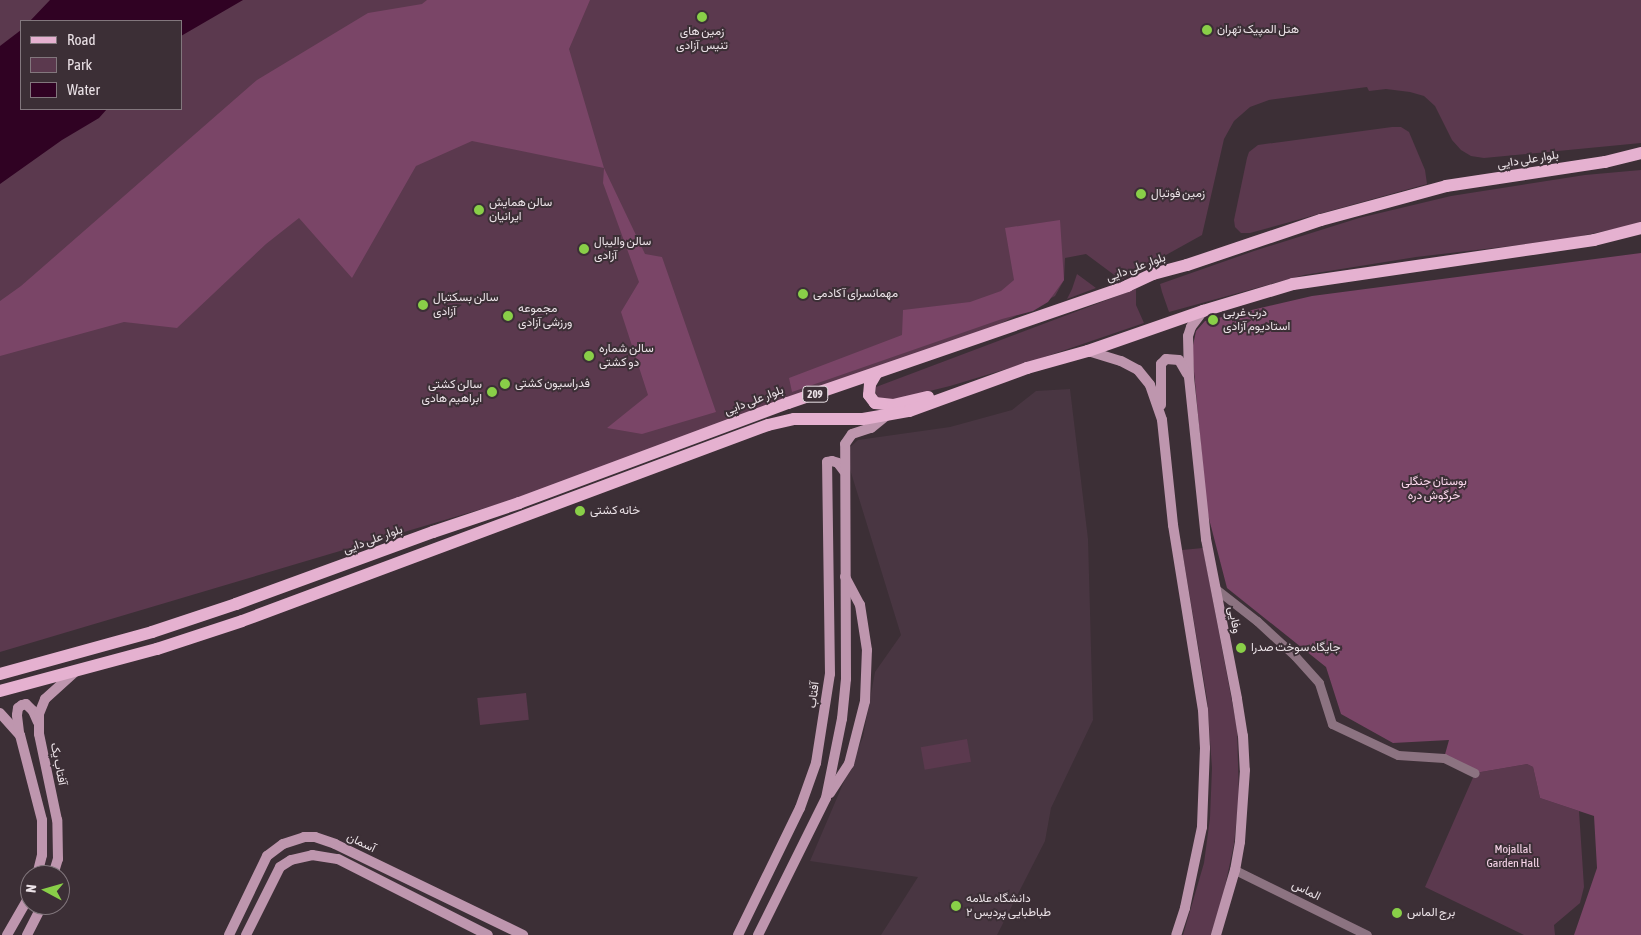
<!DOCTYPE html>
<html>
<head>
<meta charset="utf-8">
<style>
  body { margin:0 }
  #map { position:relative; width:1641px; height:935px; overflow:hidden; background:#3c2f36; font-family:"Asap Condensed",Vazirmatn,sans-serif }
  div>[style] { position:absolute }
  .built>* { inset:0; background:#493642 }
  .green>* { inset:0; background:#5b394e; transform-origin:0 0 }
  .forest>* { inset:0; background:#7a4567 }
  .water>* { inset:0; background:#300223 }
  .street>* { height:9px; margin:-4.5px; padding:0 4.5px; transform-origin:4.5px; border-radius:4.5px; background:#8c7381 }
  .secondary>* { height:10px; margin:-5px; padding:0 5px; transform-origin:5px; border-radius:5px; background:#be96ae }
  .primary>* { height:12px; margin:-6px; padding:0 6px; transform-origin:6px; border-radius:6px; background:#e5b1d0 }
  .dots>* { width:14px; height:14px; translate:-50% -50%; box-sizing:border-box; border:2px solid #3c2f36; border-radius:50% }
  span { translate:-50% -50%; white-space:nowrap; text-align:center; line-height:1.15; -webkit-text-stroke:4px #3c2f36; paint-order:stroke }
  .shield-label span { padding:1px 4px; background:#3c2f36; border:1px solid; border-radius:4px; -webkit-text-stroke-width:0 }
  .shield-label { font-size:11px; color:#ebe2e7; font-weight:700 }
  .poi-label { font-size:12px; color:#ebe2e7 }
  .left { translate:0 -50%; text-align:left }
  .right { translate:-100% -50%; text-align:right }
  .street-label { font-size:12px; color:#ebe2e7 }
  .park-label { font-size:12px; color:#fad7eb }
  .legend { position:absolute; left:20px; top:20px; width:162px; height:90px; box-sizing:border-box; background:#3c2f36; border:1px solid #82777d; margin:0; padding:6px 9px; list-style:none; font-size:15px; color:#ebe2e7 }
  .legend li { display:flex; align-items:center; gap:10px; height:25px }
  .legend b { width:25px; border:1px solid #82777d }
  .north { position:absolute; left:20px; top:865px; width:50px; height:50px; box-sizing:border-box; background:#3c2f36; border:1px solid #82777d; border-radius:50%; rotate:276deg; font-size:14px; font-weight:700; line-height:20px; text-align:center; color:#ebe2e7 }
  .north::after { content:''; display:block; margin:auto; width:18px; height:22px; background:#89cf48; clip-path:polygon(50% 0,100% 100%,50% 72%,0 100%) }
</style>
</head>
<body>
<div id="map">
  <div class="built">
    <i style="clip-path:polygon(1070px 389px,1088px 539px,1093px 720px,1051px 808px,1045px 841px,997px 935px,881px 935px,918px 877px,810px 861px,863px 737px,875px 672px,901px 635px,849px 466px,849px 448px,858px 440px,950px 427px,1012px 410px,1036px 391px)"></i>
  </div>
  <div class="green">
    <i style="clip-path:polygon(evenodd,0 0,1641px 0,1641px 143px,1484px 158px,1471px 156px,1461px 150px,1452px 140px,1435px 106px,1424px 96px,1410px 92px,1386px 89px,1369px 91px,1367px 87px,1269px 100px,1250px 107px,1234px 121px,1224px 139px,1202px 235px,1121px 280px,1086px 254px,1065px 258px,1064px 280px,1055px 296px,978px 335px,512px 500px,0 652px,0 0,21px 21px,181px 21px,181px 109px,21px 109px,21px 21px)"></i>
    <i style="clip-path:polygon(1392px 127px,1401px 127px,1409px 132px,1425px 170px,1427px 184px,1250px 233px,1241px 233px,1235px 227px,1234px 220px,1247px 158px,1249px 152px,1258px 145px)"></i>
    <i style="clip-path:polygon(1641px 170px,1641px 222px,1624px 227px,1562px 240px,1416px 257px,1304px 275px,1169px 312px,1162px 292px,1160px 284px,1254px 251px,1359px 218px,1451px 196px,1585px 175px)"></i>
    <i style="clip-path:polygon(1077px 274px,1096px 288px,1067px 299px,1072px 289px)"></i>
    <i style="clip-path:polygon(1136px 289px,1136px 305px,1144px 323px,1030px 362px,950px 386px,893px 400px,879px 399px,876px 393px,876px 387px)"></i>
    <i style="clip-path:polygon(1203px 548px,1237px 728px,1239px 797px,1234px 844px,1223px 896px,1211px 935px,1183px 935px,1204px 863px,1210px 818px,1212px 768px,1207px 699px,1182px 550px)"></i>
    <i style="left:526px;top:693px;width:27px;height:49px;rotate:84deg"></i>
    <i style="left:967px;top:739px;width:23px;height:47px;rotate:80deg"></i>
    <i style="clip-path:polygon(1527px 764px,1533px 767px,1540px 798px,1579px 811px,1584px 887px,1580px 903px,1554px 925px,1555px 935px,1524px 935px,1425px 887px,1475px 773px)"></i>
  </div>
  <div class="forest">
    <i style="clip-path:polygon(427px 0,590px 0,569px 49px,604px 168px,645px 254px,662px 257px,716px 412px,642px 434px,607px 428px,648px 395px,621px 312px,639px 282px,603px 183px,604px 168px,472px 141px,416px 166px,352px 278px,299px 218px,266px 244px,177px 328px,124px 322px,0 356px,0 301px,21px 286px,257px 80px,368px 13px,422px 4px)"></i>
    <i style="clip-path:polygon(1060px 220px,1064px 280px,1048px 302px,1033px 311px,1002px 319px,792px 392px,789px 378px,902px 335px,903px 310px,970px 302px,1001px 291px,1014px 280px,1005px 228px)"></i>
    <i style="clip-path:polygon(1641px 253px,1641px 935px,1574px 935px,1597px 868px,1594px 816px,1540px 798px,1533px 767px,1527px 764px,1475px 773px,1444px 758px,1449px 740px,1393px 743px,1341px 714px,1326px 667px,1227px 588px,1207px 511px,1192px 350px,1196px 331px,1205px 321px,1312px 296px)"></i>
  </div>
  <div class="water">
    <i style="clip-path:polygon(50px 0,243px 0,181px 36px,181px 21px,30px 21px)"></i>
    <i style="clip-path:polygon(21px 30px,21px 109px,107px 109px,99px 118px,62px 140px,0 184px,0 46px)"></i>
  </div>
  <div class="street">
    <i style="left:1216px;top:589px;width:52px;rotate:38deg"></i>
    <i style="left:1257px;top:621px;width:52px;rotate:42.6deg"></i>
    <i style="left:1295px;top:656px;width:36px;rotate:48deg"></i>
    <i style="left:1319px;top:683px;width:43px;rotate:72.4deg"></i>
    <i style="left:1332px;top:724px;width:73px;rotate:25.2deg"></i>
    <i style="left:1398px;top:755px;width:46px;rotate:3.7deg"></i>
    <i style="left:1444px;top:758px;width:34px;rotate:26deg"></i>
    <i style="left:1235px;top:870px;width:147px;rotate:26.2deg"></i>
  </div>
  <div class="secondary">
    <i style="left:1203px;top:311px;width:20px;rotate:127deg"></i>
    <i style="left:1191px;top:327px;width:9px;rotate:108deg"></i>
    <i style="left:1188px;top:336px;width:41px;rotate:88.6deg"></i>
    <i style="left:1189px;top:377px;width:163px;rotate:84deg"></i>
    <i style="left:1206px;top:539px;width:163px;rotate:79deg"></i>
    <i style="left:1237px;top:699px;width:37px;rotate:81deg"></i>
    <i style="left:1243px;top:736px;width:34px;rotate:87deg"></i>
    <i style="left:1245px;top:770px;width:72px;rotate:94deg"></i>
    <i style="left:1240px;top:842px;width:28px;rotate:100deg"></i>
    <i style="left:1235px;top:870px;width:68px;rotate:106.3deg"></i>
    <i style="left:1088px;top:351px;width:34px;rotate:17deg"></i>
    <i style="left:1121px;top:361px;width:19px;rotate:28deg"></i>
    <i style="left:1138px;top:370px;width:19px;rotate:51deg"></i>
    <i style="left:1150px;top:385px;width:37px;rotate:71deg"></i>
    <i style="left:1162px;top:420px;width:106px;rotate:84deg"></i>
    <i style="left:1173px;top:525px;width:187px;rotate:80.8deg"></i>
    <i style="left:1203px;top:710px;width:38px;rotate:87deg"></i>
    <i style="left:1205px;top:748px;width:79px;rotate:92.2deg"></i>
    <i style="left:1202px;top:827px;width:83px;rotate:101.9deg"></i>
    <i style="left:1185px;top:908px;width:28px;rotate:108deg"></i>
    <i style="left:1161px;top:405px;width:41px;rotate:-90deg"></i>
    <i style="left:1161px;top:364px;width:7px;rotate:-45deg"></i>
    <i style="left:1166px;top:359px;width:13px;rotate:4deg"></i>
    <i style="left:1179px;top:360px;width:16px;rotate:60deg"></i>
    <i style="left:0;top:713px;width:30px;rotate:48deg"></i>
    <i style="left:20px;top:735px;width:88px;rotate:75.5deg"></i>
    <i style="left:42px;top:820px;width:35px;rotate:90deg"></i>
    <i style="left:42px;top:855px;width:21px;rotate:104deg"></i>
    <i style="left:19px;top:732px;width:17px;rotate:-97deg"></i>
    <i style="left:17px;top:715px;width:7px;rotate:-82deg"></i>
    <i style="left:18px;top:708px;width:5px;rotate:-37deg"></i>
    <i style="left:22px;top:705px;width:4px;rotate:-14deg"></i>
    <i style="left:26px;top:704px;width:10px;rotate:45deg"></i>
    <i style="left:33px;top:711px;width:12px;rotate:66deg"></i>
    <i style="left:830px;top:793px;width:35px;rotate:-57deg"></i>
    <i style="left:849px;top:764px;width:65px;rotate:-75.7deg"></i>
    <i style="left:865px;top:701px;width:51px;rotate:-87.8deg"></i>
    <i style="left:867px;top:650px;width:46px;rotate:-98.8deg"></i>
    <i style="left:860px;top:605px;width:32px;rotate:-118deg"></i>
    <i style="left:53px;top:875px;width:17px;rotate:-73deg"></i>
    <i style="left:58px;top:859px;width:39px;rotate:-91deg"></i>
    <i style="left:57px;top:820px;width:88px;rotate:-101.8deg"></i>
    <i style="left:39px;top:734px;width:20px;rotate:-90deg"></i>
    <i style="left:39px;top:714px;width:16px;rotate:-68deg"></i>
    <i style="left:45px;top:699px;width:39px;rotate:-42deg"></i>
    <i style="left:7px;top:935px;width:46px;rotate:-60.1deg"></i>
    <i style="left:27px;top:935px;width:34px;rotate:-63deg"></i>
    <i style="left:229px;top:935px;width:88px;rotate:-64.3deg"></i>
    <i style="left:267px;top:856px;width:20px;rotate:-37deg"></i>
    <i style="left:283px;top:844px;width:22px;rotate:-18deg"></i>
    <i style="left:304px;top:837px;width:11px"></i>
    <i style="left:315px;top:837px;width:21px;rotate:19deg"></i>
    <i style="left:335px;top:844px;width:209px;rotate:25.8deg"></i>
    <i style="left:246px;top:935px;width:76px;rotate:-63.4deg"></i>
    <i style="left:280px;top:867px;width:13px;rotate:-32deg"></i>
    <i style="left:291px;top:860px;width:22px;rotate:-13deg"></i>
    <i style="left:312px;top:855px;width:26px;rotate:9deg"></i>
    <i style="left:338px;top:859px;width:168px;rotate:26.9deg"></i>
    <i style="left:738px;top:935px;width:141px;rotate:-64deg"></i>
    <i style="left:800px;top:808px;width:48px;rotate:-70.4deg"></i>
    <i style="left:816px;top:763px;width:90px;rotate:-81.1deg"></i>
    <i style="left:830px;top:674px;width:212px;rotate:-90.8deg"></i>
    <i style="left:827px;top:462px;width:5px;rotate:-11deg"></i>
    <i style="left:832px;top:461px;width:6px;rotate:18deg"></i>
    <i style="left:838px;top:463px;width:10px;rotate:53deg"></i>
    <i style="left:758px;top:935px;width:153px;rotate:-63.6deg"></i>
    <i style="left:826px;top:798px;width:81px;rotate:-78.6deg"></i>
    <i style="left:842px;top:719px;width:40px;rotate:-84.3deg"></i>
    <i style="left:846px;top:679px;width:235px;rotate:-90.2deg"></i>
    <i style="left:845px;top:444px;width:12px;rotate:-55deg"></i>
    <i style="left:852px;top:434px;width:20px;rotate:-18deg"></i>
    <i style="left:871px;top:428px;width:19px;rotate:-39deg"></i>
  </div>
  <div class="primary">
    <i style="left:876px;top:374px;width:12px;rotate:121deg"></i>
    <i style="left:870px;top:384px;width:11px;rotate:95deg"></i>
    <i style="left:869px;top:395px;width:10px;rotate:53deg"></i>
    <i style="left:875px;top:403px;width:18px;rotate:6deg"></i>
    <i style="left:893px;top:405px;width:36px;rotate:-13deg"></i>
    <i style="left:0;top:674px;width:158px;rotate:-15.4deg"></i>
    <i style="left:152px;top:632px;width:89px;rotate:-18.4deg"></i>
    <i style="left:236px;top:604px;width:210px;rotate:-20.1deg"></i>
    <i style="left:433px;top:532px;width:91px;rotate:-18.6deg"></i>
    <i style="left:519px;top:503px;width:287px;rotate:-20.4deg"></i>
    <i style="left:788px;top:403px;width:359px;rotate:-19deg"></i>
    <i style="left:1127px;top:286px;width:29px;rotate:-25deg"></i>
    <i style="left:1153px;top:274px;width:35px;rotate:-15deg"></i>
    <i style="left:1187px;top:265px;width:141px;rotate:-18.6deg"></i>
    <i style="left:1321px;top:220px;width:130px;rotate:-15.2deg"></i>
    <i style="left:1446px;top:186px;width:161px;rotate:-8.6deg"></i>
    <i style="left:1605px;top:162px;width:37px;rotate:-14deg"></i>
    <i style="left:0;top:691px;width:163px;rotate:-15deg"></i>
    <i style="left:157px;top:649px;width:89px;rotate:-18.2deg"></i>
    <i style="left:242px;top:621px;width:561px;rotate:-20.44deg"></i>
    <i style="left:768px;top:425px;width:27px;rotate:-13deg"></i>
    <i style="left:794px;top:419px;width:69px"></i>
    <i style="left:863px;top:419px;width:47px;rotate:-9.9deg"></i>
    <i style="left:909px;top:411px;width:126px;rotate:-20deg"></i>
    <i style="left:1027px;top:368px;width:63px;rotate:-15.6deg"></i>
    <i style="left:1088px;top:351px;width:122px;rotate:-19.2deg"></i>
    <i style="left:1203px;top:311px;width:94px;rotate:-16.7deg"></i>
    <i style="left:1293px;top:284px;width:304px;rotate:-8.3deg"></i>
    <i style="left:1594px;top:240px;width:49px;rotate:-14.3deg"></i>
  </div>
  <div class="dots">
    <i style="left:702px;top:17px;background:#89cf48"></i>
    <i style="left:1207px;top:30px;background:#89cf48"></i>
    <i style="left:1141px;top:194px;background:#89cf48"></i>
    <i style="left:479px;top:210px;background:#89cf48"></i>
    <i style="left:584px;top:249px;background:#89cf48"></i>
    <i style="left:803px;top:294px;background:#89cf48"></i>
    <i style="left:423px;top:305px;background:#89cf48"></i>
    <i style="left:508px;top:316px;background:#89cf48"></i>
    <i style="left:1213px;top:320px;background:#89cf48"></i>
    <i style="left:589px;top:356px;background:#89cf48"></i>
    <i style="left:505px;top:384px;background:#89cf48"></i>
    <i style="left:492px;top:392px;background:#89cf48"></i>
    <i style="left:580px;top:511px;background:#89cf48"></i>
    <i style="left:1241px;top:648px;background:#89cf48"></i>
    <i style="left:956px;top:906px;background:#89cf48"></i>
    <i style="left:1397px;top:913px;background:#89cf48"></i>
  </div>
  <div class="shield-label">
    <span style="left:815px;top:394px">209</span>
  </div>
  <div class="poi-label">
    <span class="left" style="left:1217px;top:30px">هتل المپیک تهران</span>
    <span style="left:702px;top:39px">زمین های<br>تنیس آزادی</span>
    <span class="left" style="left:1151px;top:194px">زمین فوتبال</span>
    <span class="left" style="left:489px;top:210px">سالن همایش<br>ایرانیان</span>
    <span class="left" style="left:594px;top:249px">سالن والیبال<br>آزادی</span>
    <span class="left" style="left:813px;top:294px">مهمانسرای آکادمی</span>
    <span class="left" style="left:433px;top:305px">سالن بسکتبال<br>آزادی</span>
    <span class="left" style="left:518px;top:316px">مجموعه<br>ورزشی آزادی</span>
    <span class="left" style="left:1223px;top:320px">درب غربی<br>استادیوم آزادی</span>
    <span class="left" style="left:599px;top:356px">سالن شماره<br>دو کشتی</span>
    <span class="left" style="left:515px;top:384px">فدراسیون کشتی</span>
    <span class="right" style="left:482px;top:392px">سالن کشتی<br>ابراهیم هادی</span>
    <span class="left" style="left:590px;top:511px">خانه کشتی</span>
    <span class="left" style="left:1251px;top:648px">جایگاه سوخت صدرا</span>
    <span class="left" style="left:966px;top:906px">دانشگاه علامه<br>طباطبایی پردیس ۲</span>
    <span class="left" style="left:1407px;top:913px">برج الماس</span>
  </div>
  <div class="street-label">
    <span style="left:1528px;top:160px;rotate:-9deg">بلوار علی دایی</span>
    <span style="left:1136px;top:268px;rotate:-20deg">بلوار علی دایی</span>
    <span style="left:754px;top:401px;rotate:-21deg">بلوار علی دایی</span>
    <span style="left:373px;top:540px;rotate:-20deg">بلوار علی دایی</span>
    <span style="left:1234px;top:620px;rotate:79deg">وفایی</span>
    <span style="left:814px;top:695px;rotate:-83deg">آفتاب</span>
    <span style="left:58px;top:764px;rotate:79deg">آفتاب یک</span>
    <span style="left:361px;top:843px;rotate:26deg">آسمان</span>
    <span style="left:1306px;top:891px;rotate:26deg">الماس</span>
  </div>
  <div class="park-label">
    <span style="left:1434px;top:489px">بوستان جنگلی<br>خرگوش دره</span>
    <span style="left:1513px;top:857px">Mojallal<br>Garden Hall</span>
  </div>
  <ul class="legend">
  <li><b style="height:6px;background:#e5b1d0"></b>Road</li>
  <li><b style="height:14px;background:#5b394e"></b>Park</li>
  <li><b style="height:14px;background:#300223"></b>Water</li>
  </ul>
  <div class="north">N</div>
</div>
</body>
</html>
